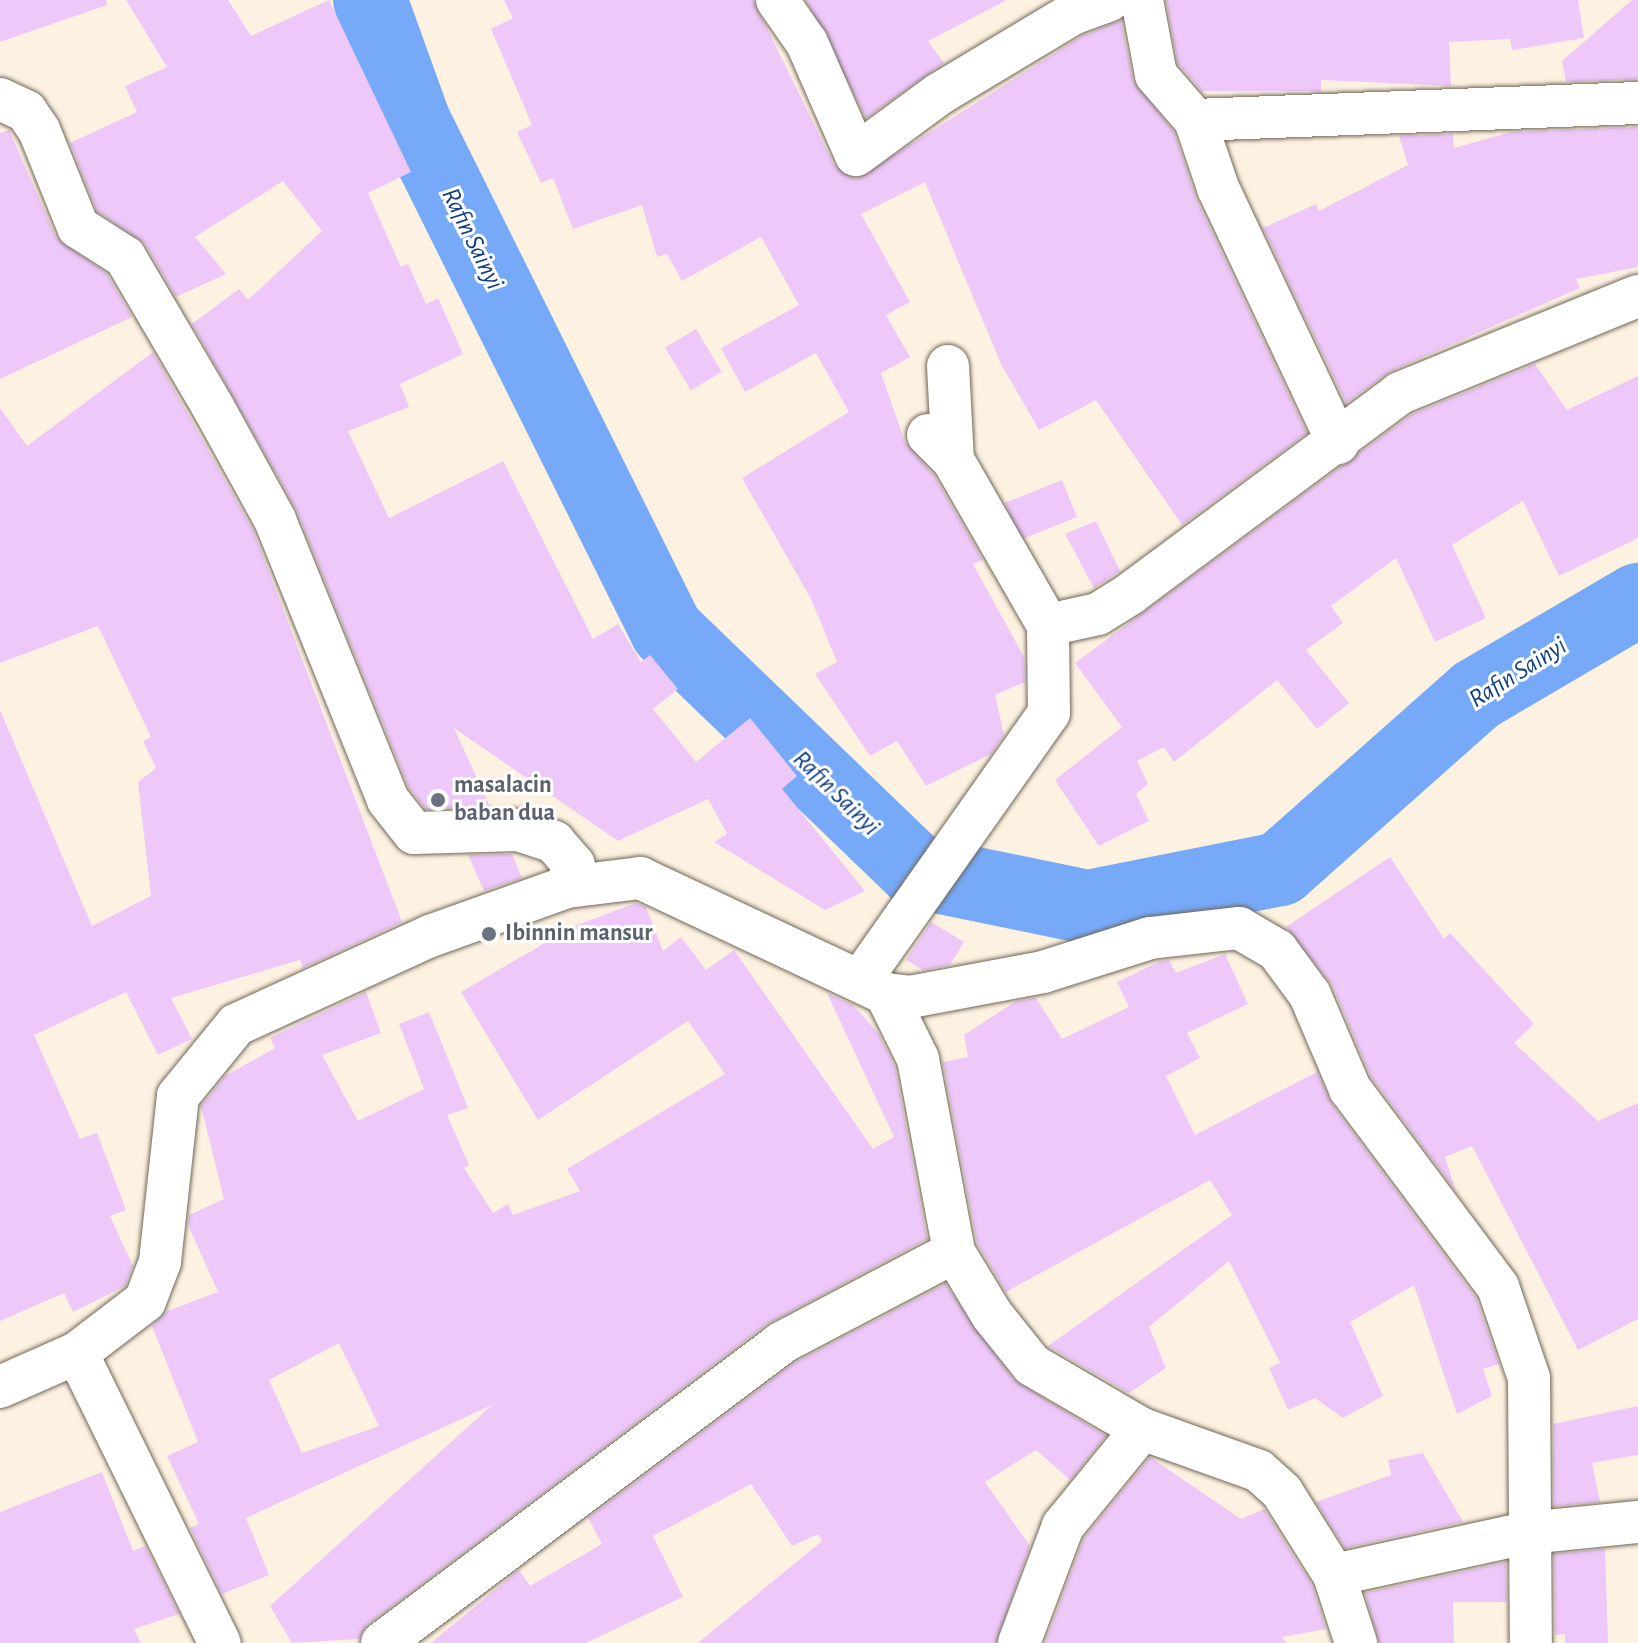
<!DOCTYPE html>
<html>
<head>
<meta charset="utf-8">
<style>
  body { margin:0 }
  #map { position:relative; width:1638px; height:1643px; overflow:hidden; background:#fdf2e1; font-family:"Alegreya Sans",sans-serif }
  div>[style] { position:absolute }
  .river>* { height:74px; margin:-37px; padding:0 37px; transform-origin:37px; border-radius:37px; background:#76a9f8 }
  .building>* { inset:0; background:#edc8f9; transform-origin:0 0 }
  .roads { filter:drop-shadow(0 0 2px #706759) drop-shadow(0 0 2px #706759) }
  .street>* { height:42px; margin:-21px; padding:0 21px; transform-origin:21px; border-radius:21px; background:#fff }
  .dots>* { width:22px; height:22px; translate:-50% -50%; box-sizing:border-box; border:4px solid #fff; border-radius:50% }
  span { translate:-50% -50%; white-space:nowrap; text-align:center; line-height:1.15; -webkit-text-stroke:6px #fff; paint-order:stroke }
  .worship-label { font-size:24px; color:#5b616d; font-weight:700 }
  .left { translate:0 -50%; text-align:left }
  .water-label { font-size:26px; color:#0d3d82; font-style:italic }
</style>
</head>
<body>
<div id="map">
  <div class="river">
    <i style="left:370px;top:0;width:130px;rotate:70.2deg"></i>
    <i style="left:414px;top:122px;width:568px;rotate:63.57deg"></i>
    <i style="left:667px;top:631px;width:347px;rotate:43.9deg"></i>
    <i style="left:917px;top:872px;width:175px;rotate:11.6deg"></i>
    <i style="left:1088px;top:907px;width:196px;rotate:-11.2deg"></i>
    <i style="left:1280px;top:869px;width:262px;rotate:-41.6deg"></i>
    <i style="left:1476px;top:695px;width:188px;rotate:-30.4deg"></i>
  </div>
  <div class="building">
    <i style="clip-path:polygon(0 0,106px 0,107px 5px,0 42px)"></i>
    <i style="clip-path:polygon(126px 0,228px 0,251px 36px,329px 0,411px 172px,368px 193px,401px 267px,408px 264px,426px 304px,438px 298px,463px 354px,400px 384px,409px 407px,348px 431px,389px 518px,503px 461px,593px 639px,618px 624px,641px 662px,650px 655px,678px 689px,653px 709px,696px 762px,750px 718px,797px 776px,782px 789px,865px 891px,825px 910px,714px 842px,727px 834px,708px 799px,618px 841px,454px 728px,490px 807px,425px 809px,409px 788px,296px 509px,192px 324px,239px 289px,248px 300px,322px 231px,283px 181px,195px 237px,226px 274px,176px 297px,145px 244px,97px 211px,70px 143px,137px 112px,125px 86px,167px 67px)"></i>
    <i style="clip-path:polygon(504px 0,753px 0,834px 165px,856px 179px,1082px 36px,1121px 20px,1133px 80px,1174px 132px,1196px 198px,1307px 433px,1182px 525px,1096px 400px,1039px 430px,1001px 364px,925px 182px,861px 214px,910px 302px,886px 315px,910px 357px,881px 373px,905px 442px,934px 475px,983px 560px,973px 564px,1024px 657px,1025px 682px,995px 695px,1004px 735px,991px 754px,926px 786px,897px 741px,870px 756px,815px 674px,837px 662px,811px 599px,742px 478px,849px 412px,816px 353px,745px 392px,721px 348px,799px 305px,761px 237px,682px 281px,667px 254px,657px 257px,642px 205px,573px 229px,553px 178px,541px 183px,517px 132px,532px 125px,491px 29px,513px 18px)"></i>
    <i style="clip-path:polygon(806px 0,1007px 0,928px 41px,944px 63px,866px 118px)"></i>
    <i style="clip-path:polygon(1166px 0,1578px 0,1584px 38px,1512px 50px,1510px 39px,1449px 42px,1451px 86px,1321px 80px,1321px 91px,1202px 91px,1178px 64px)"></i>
    <i style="clip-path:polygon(1632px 0,1638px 0,1638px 79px,1566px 82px,1562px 61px)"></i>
    <i style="clip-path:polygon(1638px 127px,1638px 267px,1576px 279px,1580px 288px,1391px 371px,1346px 403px,1263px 228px,1316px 204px,1319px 211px,1408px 165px,1399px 136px,1453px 134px,1454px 148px,1511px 132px)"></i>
    <i style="clip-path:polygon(9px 130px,56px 237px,107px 274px,132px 317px,0 379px,0 133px)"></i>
    <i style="left:696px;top:329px;width:50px;height:36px;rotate:59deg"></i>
    <i style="clip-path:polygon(153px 352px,253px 530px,402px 922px,303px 968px,300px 960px,171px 998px,192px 1039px,158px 1055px,126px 992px,34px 1035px,80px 1139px,97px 1133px,126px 1210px,110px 1216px,133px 1266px,125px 1286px,73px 1312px,64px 1293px,0 1321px,0 710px,92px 926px,151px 896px,138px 782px,156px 768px,143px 741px,151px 737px,98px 626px,0 663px,0 408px,27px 446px)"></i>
    <i style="clip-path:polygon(1535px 364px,1567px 410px,1638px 376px,1638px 538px,1559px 576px,1523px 501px,1452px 545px,1486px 618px,1435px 642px,1396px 558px,1331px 606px,1343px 623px,1306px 650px,1349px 703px,1317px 729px,1277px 680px,1174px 762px,1164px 747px,1137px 761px,1148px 784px,1136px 794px,1149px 821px,1099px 846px,1055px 780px,1122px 727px,1075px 663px,1412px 414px)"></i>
    <i style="left:1062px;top:480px;width:40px;height:61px;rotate:68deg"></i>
    <i style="clip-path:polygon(1096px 521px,1120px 571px,1094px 588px,1065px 534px)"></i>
    <i style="clip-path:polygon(512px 854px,522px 878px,484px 891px,468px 855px)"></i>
    <i style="clip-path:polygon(1390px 857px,1444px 939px,1450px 933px,1534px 1024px,1514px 1043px,1598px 1121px,1638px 1103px,1638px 1319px,1578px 1350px,1472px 1146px,1445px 1157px,1456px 1191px,1371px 1077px,1332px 985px,1286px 927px)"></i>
    <i style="clip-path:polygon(evenodd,636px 903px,646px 907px,663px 951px,681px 937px,706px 970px,734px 950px,873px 1149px,894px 1137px,827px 993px,853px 1005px,879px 1034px,895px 1067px,927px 1239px,767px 1324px,368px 1624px,359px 1639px,292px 1643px,270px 1606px,492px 1405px,246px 1518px,269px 1575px,222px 1594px,190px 1528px,199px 1524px,167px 1456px,198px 1442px,152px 1326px,165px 1312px,218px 1292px,188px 1225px,189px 1215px,224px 1199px,201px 1106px,225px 1076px,275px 1048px,270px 1038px,366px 992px,381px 1033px,322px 1055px,358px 1121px,424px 1089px,399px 1024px,429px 1012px,468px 1108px,447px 1115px,469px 1165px,464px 1168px,493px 1213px,508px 1204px,513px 1215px,580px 1191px,567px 1169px,725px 1074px,688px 1021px,538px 1120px,461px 992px,572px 927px,636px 903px,339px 1343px,379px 1426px,302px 1453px,269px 1380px,339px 1343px)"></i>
    <i style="clip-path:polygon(931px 922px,964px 942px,950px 965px,923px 970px,906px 960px)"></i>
    <i style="clip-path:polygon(1225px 954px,1248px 1004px,1187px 1033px,1200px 1058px,1166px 1076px,1195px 1135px,1317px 1072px,1331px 1103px,1476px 1298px,1499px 1364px,1483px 1369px,1492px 1396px,1457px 1414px,1414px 1285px,1350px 1322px,1383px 1396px,1343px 1418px,1315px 1398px,1288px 1410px,1269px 1368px,1280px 1363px,1229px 1261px,1149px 1327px,1166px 1368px,1129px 1393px,1048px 1346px,1232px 1215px,1210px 1180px,1006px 1292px,977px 1243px,943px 1062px,968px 1057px,964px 1035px,1016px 1001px,1036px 998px,1062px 1039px,1129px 1007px,1117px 982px,1160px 961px,1169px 960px,1176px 973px)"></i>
    <i style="clip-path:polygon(945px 1284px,1014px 1380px,1106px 1436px,1070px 1480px,1036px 1450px,985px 1482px,1030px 1546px,996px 1643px,698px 1643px,822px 1541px,818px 1534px,792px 1546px,751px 1484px,653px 1536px,683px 1597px,586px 1643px,431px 1643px,519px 1570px,530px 1586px,602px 1544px,588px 1518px,794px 1363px)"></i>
    <i style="clip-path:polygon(1638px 1406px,1638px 1455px,1592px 1463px,1600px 1502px,1554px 1506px,1553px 1424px)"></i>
    <i style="clip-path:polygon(1423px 1453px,1463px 1522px,1345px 1548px,1316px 1502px,1391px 1475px,1388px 1460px)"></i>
    <i style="clip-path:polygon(1150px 1457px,1241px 1519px,1264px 1509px,1312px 1585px,1326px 1629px,1282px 1637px,1286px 1643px,1045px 1643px,1084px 1538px)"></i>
    <i style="clip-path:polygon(102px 1472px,133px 1551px,145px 1546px,179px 1614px,134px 1629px,141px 1643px,0 1643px,0 1512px)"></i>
    <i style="clip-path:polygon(1605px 1549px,1608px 1643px,1565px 1643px,1565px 1634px,1555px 1635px,1554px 1554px)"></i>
    <i style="clip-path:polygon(1506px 1562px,1507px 1602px,1453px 1602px,1454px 1643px,1379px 1643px,1365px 1593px)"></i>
  </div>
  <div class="roads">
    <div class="street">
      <i style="left:777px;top:0;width:52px;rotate:55.1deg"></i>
      <i style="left:807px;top:43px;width:122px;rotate:66.4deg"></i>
      <i style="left:856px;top:155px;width:103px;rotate:-36.3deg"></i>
      <i style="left:939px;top:94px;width:155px;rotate:-31deg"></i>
      <i style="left:1072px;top:14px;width:40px;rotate:-20.2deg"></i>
      <i style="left:1142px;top:0;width:76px;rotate:79.4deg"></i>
      <i style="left:1156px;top:75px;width:60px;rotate:49.1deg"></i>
      <i style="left:1195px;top:120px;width:72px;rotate:71.3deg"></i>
      <i style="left:1218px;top:188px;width:282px;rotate:64.8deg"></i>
      <i style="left:0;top:99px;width:29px;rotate:25deg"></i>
      <i style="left:26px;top:111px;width:23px;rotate:56deg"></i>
      <i style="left:39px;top:130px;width:105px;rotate:68.1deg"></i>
      <i style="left:78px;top:227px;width:56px;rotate:32.6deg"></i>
      <i style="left:125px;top:257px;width:174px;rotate:59.6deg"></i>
      <i style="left:213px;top:407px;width:129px;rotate:61.2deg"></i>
      <i style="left:275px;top:520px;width:302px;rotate:68deg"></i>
      <i style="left:388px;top:800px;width:42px;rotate:51.8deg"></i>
      <i style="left:414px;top:833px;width:104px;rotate:-1.7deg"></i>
      <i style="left:518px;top:830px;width:38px;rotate:18deg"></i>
      <i style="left:554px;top:842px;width:30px;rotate:49deg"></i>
      <i style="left:574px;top:865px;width:23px;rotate:108deg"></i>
      <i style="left:567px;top:887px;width:145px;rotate:160.3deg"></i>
      <i style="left:430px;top:936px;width:213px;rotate:155.4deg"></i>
      <i style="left:236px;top:1025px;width:92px;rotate:129.2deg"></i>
      <i style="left:178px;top:1096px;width:167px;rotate:96.2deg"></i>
      <i style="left:160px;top:1262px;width:42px;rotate:111deg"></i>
      <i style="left:145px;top:1301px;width:86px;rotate:142.6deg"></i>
      <i style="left:77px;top:1353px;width:84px;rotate:156.2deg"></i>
      <i style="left:1195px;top:120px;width:443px;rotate:-2.2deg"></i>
      <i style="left:948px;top:366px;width:94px;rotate:87deg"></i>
      <i style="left:928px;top:435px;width:35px;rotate:45deg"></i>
      <i style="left:953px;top:460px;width:190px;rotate:60.1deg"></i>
      <i style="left:567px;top:887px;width:74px;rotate:-7deg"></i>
      <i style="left:640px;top:878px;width:272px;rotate:25.2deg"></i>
      <i style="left:886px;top:994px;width:72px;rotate:63.8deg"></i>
      <i style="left:918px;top:1059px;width:196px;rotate:79.4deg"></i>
      <i style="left:954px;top:1252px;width:74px;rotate:58.9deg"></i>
      <i style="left:992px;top:1315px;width:64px;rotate:51.3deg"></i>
      <i style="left:1032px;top:1365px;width:127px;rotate:30.2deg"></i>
      <i style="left:1142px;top:1429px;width:124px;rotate:19.7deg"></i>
      <i style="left:1259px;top:1471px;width:31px;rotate:42deg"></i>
      <i style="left:1282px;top:1492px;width:98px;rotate:57.9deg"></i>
      <i style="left:862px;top:978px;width:324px;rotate:-54.8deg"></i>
      <i style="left:1049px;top:713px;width:88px;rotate:-90.7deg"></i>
      <i style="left:1048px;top:625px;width:51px;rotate:-12.4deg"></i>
      <i style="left:1098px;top:614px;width:39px;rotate:-32deg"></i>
      <i style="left:1131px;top:593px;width:335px;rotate:-36.6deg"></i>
      <i style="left:1400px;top:393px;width:257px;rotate:-22.2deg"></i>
      <i style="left:886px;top:994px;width:24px;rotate:7deg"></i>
      <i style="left:910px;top:997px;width:135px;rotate:-10.6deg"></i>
      <i style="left:1043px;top:972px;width:112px;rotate:-17.6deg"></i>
      <i style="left:1150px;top:938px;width:90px;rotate:-6.4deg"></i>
      <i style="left:1239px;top:928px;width:44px;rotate:30.1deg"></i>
      <i style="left:1277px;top:950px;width:56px;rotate:53.7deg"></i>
      <i style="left:1310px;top:995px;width:102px;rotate:66.9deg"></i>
      <i style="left:1350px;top:1089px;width:247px;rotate:53.2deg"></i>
      <i style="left:1498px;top:1287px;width:96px;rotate:71.2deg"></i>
      <i style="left:1529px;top:1378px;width:265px;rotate:89.6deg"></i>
      <i style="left:77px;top:1353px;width:323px;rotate:63.8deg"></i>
      <i style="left:382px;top:1643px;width:499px;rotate:-36.9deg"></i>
      <i style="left:781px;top:1343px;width:195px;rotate:-27.7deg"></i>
      <i style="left:1019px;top:1643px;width:125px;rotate:-69.4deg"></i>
      <i style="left:1063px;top:1526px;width:125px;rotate:-50.8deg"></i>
      <i style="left:1356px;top:1643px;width:71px;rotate:-107.9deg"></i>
      <i style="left:1334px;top:1575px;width:198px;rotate:-12.3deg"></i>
      <i style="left:1527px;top:1533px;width:112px;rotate:-5.7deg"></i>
    </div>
  </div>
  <div class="dots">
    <i style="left:438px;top:800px;background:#6b7280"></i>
    <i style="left:489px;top:934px;background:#6b7280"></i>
  </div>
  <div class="worship-label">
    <span class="left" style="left:454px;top:800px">masalacin<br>baban dua</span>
    <span class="left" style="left:505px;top:934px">Ibinnin mansur</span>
  </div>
  <div class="water-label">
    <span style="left:472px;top:239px;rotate:64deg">Rafin Sainyi</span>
    <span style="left:1518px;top:673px;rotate:-32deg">Rafin Sainyi</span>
    <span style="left:836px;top:793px;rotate:44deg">Rafin Sainyi</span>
  </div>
</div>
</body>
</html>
